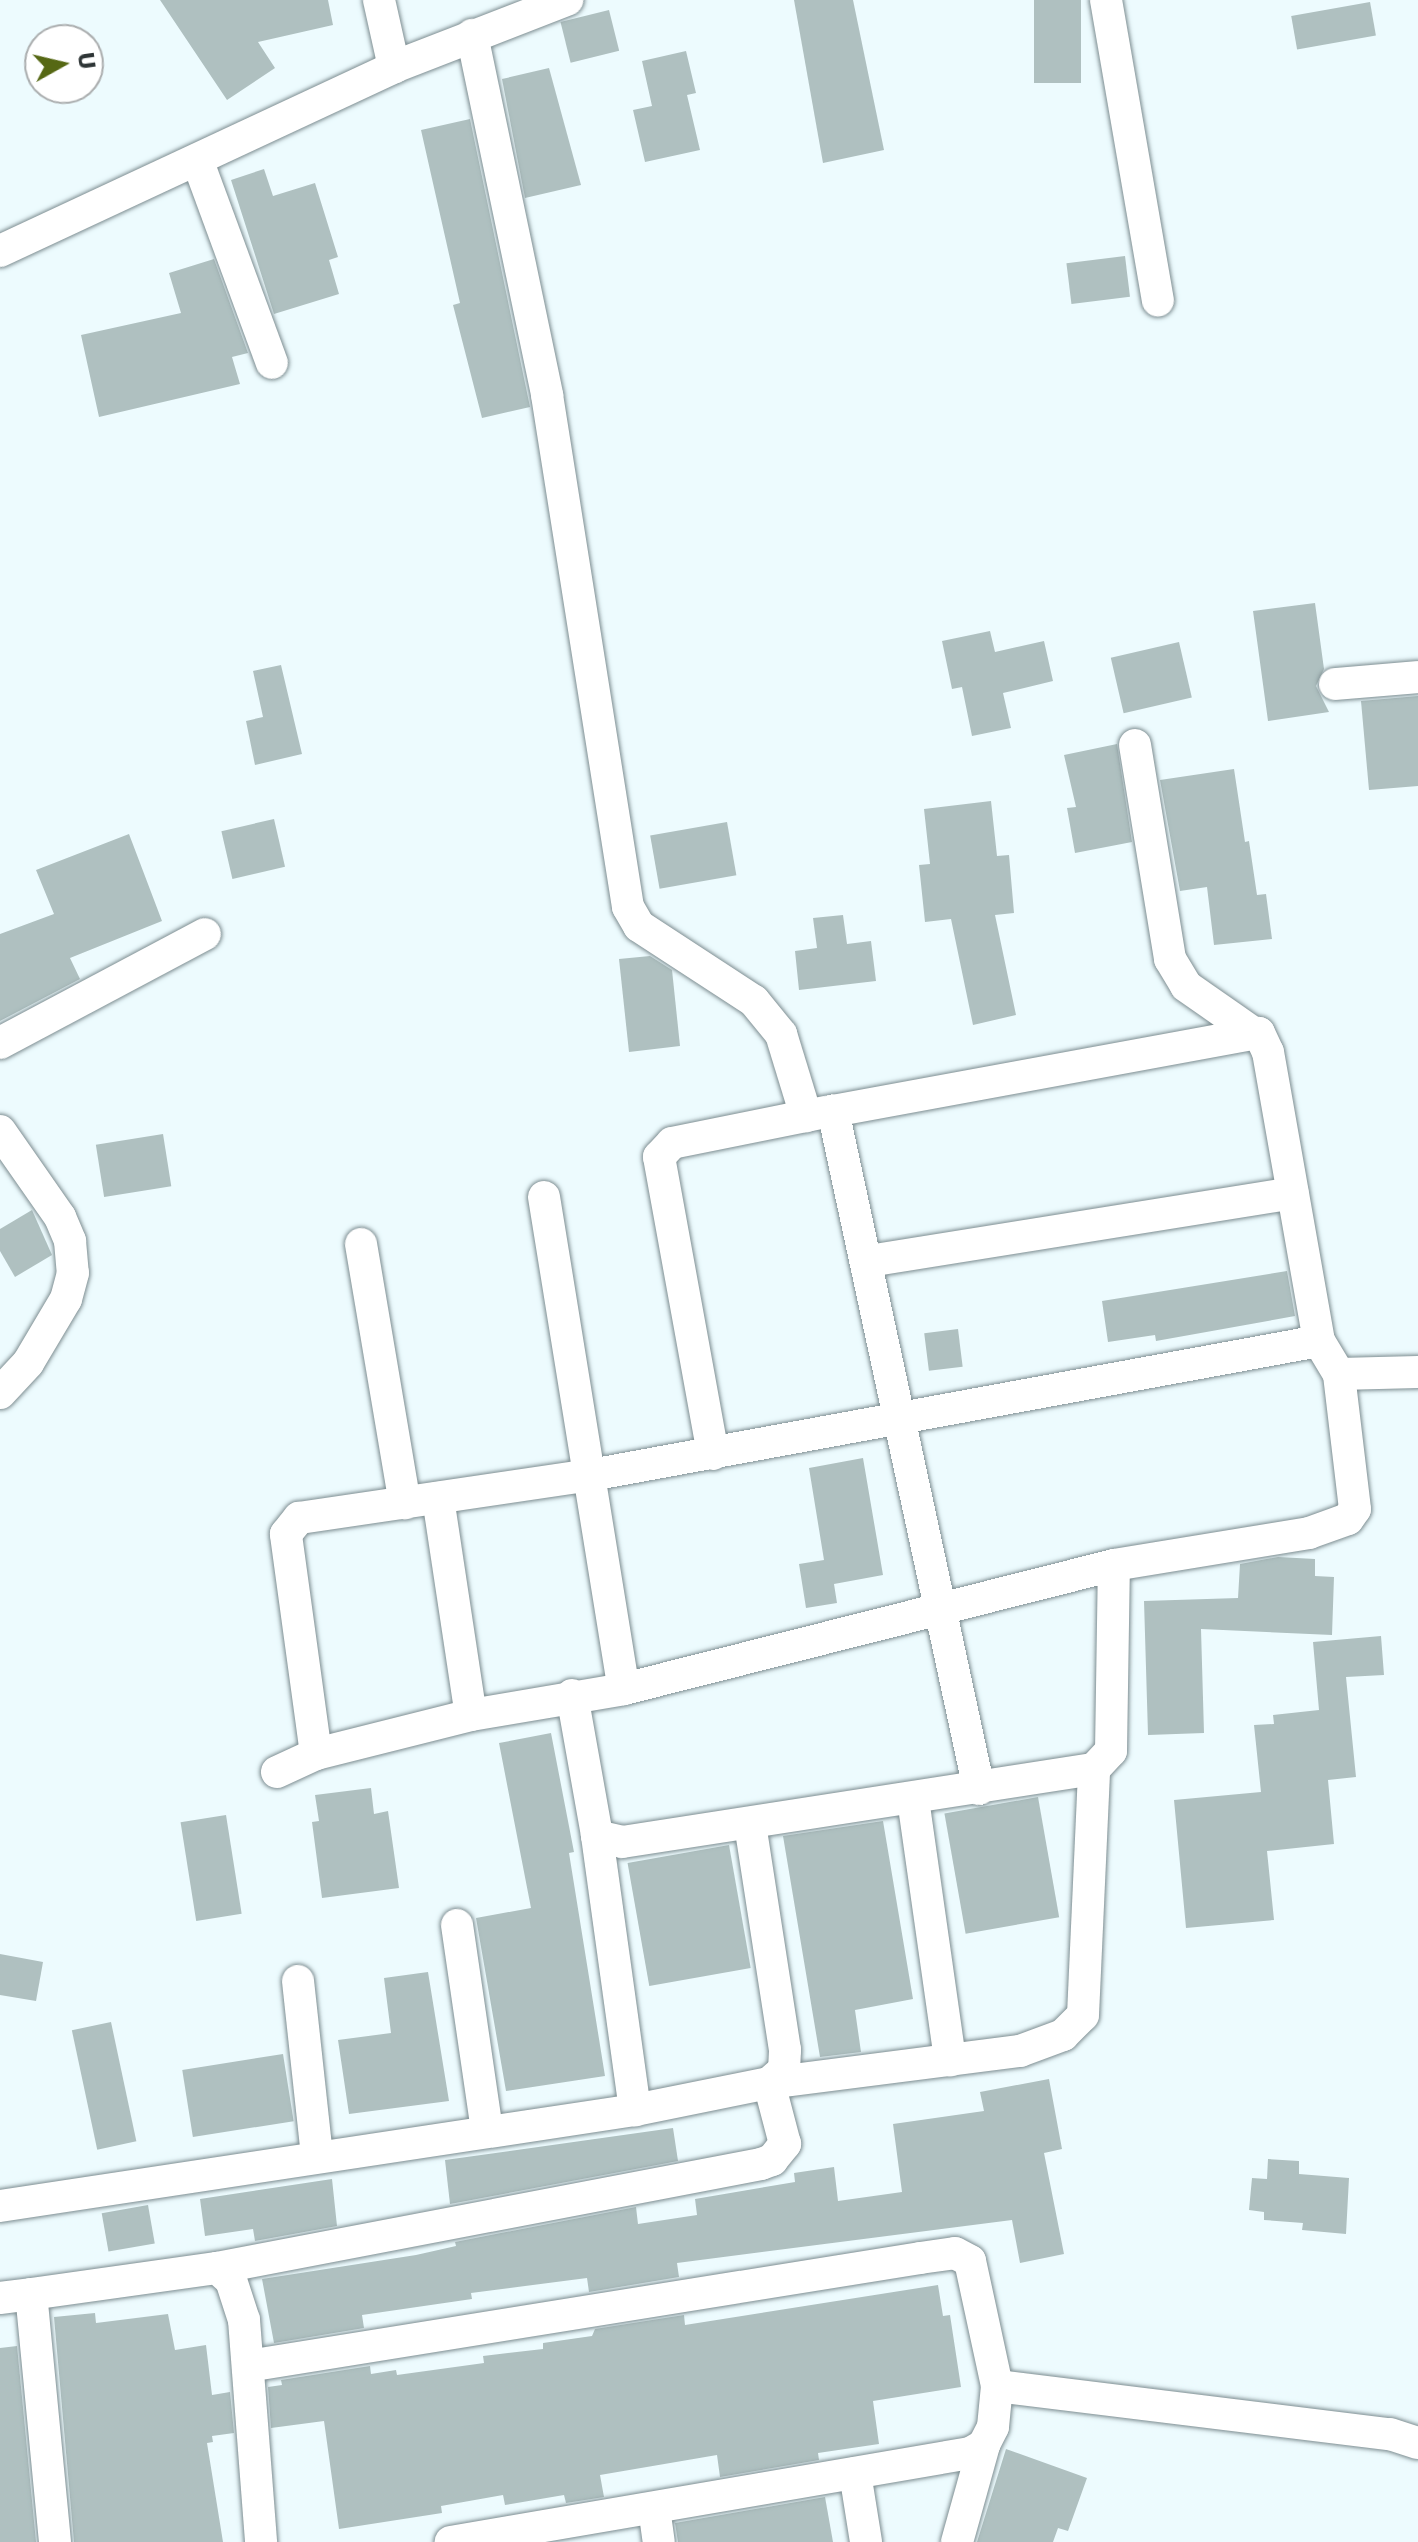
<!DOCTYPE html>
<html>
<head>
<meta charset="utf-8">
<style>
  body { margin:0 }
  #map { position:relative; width:1418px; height:2542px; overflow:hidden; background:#edfbfe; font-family:"DejaVu Sans",sans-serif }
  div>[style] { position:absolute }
  .building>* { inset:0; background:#afc0c0; transform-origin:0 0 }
  .roads { filter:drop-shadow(0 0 2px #7d8d91) drop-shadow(0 0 2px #7d8d91) }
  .street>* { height:32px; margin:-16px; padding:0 16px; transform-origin:16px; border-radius:16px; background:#fff }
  span { translate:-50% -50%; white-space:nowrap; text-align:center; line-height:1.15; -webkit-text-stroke:6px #fff; paint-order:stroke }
  .north { position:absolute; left:24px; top:24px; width:80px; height:80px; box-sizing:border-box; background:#fff; border:2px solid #abaeaf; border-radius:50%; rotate:82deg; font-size:22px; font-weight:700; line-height:32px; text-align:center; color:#2e3536 }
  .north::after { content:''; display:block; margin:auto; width:28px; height:36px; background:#566814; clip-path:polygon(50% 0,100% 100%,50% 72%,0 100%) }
</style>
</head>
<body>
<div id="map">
  <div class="building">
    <i style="clip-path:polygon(160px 0,328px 0,333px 25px,258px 42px,275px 68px,227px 100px)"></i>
    <i style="clip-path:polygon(794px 0,853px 0,884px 150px,823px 163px)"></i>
    <i style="left:1034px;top:0;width:47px;height:83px"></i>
    <i style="left:1370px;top:2px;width:34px;height:80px;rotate:80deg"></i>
    <i style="left:609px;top:10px;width:42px;height:50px;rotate:76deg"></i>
    <i style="clip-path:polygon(686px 51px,696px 93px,687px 95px,700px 150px,645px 162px,633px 110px,652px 106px,642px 61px)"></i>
    <i style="clip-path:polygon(549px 68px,581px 185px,525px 198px,502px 79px)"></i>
    <i style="clip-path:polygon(470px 119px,530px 407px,482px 418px,453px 305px,460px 303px,421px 130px)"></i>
    <i style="clip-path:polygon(264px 169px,273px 196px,315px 183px,338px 257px,329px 260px,339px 294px,274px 314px,231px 180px)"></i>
    <i style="left:1125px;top:256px;width:41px;height:59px;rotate:83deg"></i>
    <i style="clip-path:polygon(214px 259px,248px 353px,232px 357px,240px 384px,99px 417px,81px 335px,181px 313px,169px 273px)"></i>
    <i style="clip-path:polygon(1315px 603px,1324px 669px,1316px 686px,1329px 712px,1268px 721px,1253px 611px)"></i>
    <i style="clip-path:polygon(990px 631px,995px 652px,1044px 641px,1053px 681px,1003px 693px,1011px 728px,972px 736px,962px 687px,952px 689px,942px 641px)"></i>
    <i style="left:1179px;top:642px;width:57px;height:70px;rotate:77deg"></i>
    <i style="clip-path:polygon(281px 665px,302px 754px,255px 765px,246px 721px,263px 717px,253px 671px)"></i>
    <i style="clip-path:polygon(1418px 696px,1418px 786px,1369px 790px,1361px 701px)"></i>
    <i style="clip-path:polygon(1117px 744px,1132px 842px,1075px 853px,1067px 808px,1076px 807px,1064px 755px)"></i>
    <i style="clip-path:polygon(1234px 769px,1245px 842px,1249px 841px,1257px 895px,1266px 894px,1272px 939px,1214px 945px,1207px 887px,1180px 891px,1160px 780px)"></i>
    <i style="clip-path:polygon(991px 801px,997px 856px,1009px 855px,1014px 913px,995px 915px,1016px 1015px,973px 1025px,951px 919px,925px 922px,919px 865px,930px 864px,924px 809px)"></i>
    <i style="left:274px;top:819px;width:49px;height:54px;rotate:77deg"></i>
    <i style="left:727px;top:822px;width:54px;height:78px;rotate:80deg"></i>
    <i style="clip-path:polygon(129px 834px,162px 921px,70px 958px,80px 979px,0 1021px,0 934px,54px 914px,36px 870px)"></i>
    <i style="clip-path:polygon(843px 915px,847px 944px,871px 941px,876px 981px,799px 990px,795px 951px,817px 948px,813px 918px)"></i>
    <i style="clip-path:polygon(650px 956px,672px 970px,680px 1046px,629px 1052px,619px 959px)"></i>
    <i style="left:163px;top:1134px;width:53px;height:68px;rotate:81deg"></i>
    <i style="clip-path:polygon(32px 1210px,52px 1255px,15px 1277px,0 1251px,0 1229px)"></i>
    <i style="clip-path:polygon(1287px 1271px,1295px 1316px,1156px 1341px,1155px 1335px,1108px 1342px,1102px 1301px)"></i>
    <i style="left:958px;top:1329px;width:38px;height:34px;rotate:83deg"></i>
    <i style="clip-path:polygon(863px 1458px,883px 1575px,834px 1584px,837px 1603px,806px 1608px,799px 1564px,824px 1560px,809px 1468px)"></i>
    <i style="clip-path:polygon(1278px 1557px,1315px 1559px,1315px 1576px,1334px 1577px,1332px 1635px,1201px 1629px,1204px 1733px,1148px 1735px,1144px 1601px,1238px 1598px,1240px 1564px)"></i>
    <i style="clip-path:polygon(1381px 1636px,1384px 1675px,1346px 1677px,1356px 1777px,1328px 1780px,1334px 1844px,1267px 1851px,1274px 1920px,1186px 1928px,1174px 1800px,1261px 1792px,1254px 1725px,1274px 1724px,1273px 1715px,1319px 1710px,1313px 1642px)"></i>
    <i style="clip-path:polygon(551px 1733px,574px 1852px,569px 1853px,605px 2076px,506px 2091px,476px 1918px,531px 1908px,499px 1743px)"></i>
    <i style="clip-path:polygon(371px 1788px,374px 1814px,388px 1811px,399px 1888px,322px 1898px,312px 1822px,319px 1821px,315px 1795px)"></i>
    <i style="left:1038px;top:1797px;width:122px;height:95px;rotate:80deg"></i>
    <i style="left:226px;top:1815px;width:100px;height:46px;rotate:81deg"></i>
    <i style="clip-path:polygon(883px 1821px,913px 1999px,855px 2010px,861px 2052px,820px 2057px,783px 1836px)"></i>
    <i style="left:729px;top:1845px;width:125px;height:103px;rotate:80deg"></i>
    <i style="clip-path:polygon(0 1954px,43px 1962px,36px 2001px,0 1995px)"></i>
    <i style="clip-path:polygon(428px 1972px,449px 2101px,349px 2114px,338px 2040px,391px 2033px,384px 1978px)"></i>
    <i style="left:111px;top:2022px;width:122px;height:40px;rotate:78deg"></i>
    <i style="left:283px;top:2054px;width:68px;height:102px;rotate:81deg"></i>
    <i style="clip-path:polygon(1049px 2079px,1062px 2149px,1044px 2153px,1064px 2254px,1020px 2263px,1012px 2220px,677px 2263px,679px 2277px,589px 2292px,587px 2278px,471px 2293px,472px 2299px,362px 2315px,364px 2328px,274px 2343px,262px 2279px,416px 2255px,456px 2246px,455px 2242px,636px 2207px,638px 2224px,697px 2215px,695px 2199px,795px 2182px,794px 2173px,834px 2167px,838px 2201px,902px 2192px,893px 2124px,984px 2111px,980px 2092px)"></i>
    <i style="clip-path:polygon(673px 2128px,678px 2161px,450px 2204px,445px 2160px)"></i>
    <i style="clip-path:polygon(1268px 2159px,1299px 2161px,1299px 2174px,1349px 2178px,1346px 2234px,1302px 2230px,1303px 2223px,1264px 2220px,1264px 2212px,1249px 2210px,1252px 2178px,1267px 2179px)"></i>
    <i style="clip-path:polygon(332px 2179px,337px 2226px,255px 2241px,253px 2229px,205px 2236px,200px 2199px)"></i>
    <i style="left:148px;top:2205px;width:39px;height:47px;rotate:80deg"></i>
    <i style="clip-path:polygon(938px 2285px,943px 2316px,950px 2315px,961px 2387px,873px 2401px,879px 2444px,818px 2453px,819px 2460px,720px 2477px,717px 2455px,600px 2475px,604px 2497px,566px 2503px,564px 2495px,505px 2505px,503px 2495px,441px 2506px,442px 2513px,339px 2529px,324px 2421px,271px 2428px,268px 2387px,282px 2385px,281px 2380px,370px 2366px,371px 2374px,396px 2370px,397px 2375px,484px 2363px,483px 2356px,543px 2349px,543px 2343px,592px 2336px,595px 2329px,684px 2315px,685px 2325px)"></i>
    <i style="clip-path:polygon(95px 2313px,96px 2323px,168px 2314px,175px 2350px,206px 2345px,212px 2395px,230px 2392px,234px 2433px,212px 2436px,213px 2442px,207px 2443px,223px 2542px,74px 2542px,54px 2317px)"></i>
    <i style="clip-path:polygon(17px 2346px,36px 2542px,0 2542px,0 2348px)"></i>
    <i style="clip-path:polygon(1006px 2449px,1087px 2478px,1068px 2531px,1058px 2528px,1053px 2542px,977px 2542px)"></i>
    <i style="clip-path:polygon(825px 2497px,833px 2542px,678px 2542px,675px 2523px)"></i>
  </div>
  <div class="roads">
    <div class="street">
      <i style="left:379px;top:0;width:69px;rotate:77.4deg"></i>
      <i style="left:1106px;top:0;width:305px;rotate:80.2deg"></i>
      <i style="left:472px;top:35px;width:368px;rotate:78.2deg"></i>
      <i style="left:547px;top:395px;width:518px;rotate:81.01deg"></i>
      <i style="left:628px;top:907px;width:22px;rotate:60deg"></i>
      <i style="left:639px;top:926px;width:137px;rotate:33.1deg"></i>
      <i style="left:754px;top:1001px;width:43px;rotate:50.7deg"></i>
      <i style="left:781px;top:1034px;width:86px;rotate:73deg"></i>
      <i style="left:198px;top:162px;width:214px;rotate:69.8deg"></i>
      <i style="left:0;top:251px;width:435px;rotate:-25deg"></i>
      <i style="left:394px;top:67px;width:186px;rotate:-21.2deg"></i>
      <i style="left:1335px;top:684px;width:83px;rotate:-4.8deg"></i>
      <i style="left:1135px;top:745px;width:217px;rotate:80.7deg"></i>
      <i style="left:1170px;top:959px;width:31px;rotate:59deg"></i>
      <i style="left:1186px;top:986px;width:80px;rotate:34.9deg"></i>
      <i style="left:0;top:1043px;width:232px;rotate:-28deg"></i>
      <i style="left:0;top:1131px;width:105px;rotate:55.1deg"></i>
      <i style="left:60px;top:1217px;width:26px;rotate:67deg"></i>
      <i style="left:70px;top:1241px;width:32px;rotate:85deg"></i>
      <i style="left:73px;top:1273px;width:27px;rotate:105deg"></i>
      <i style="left:66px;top:1299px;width:74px;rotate:120.7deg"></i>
      <i style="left:28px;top:1363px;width:41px;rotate:133deg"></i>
      <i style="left:544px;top:1197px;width:498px;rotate:80.8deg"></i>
      <i style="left:361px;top:1244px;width:263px;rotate:80.4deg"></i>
      <i style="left:869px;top:1261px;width:429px;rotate:-9.1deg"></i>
      <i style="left:713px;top:1454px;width:302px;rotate:-100.3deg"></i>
      <i style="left:659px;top:1157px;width:19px;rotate:-47deg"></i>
      <i style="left:672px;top:1143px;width:157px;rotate:-11.4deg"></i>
      <i style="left:438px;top:1498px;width:219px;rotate:81.4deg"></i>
      <i style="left:572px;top:1695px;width:143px;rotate:79.9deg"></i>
      <i style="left:597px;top:1836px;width:26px;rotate:13deg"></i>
      <i style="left:622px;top:1842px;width:478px;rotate:-8.8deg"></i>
      <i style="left:1094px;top:1769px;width:25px;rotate:-47deg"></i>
      <i style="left:1111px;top:1751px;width:186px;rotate:-89.1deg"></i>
      <i style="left:316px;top:1754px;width:222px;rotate:-97.8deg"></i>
      <i style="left:286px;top:1534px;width:21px;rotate:-51deg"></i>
      <i style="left:299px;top:1518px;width:295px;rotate:-8.4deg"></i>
      <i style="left:591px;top:1475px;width:740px;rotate:-10.43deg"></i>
      <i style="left:277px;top:1772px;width:43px;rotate:-24.8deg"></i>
      <i style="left:316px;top:1754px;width:160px;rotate:-14.1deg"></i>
      <i style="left:471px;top:1715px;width:155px;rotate:-9.6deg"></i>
      <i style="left:624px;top:1689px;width:505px;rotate:-14.2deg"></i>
      <i style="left:1114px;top:1565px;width:198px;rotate:-9.3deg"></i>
      <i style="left:1309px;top:1533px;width:41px;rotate:-19.7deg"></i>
      <i style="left:1348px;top:1519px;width:12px;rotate:-55deg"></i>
      <i style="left:1355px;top:1509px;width:136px;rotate:-96.8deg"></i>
      <i style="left:1339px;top:1374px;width:79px;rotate:-1.5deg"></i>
      <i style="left:979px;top:1789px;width:694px;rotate:-102.15deg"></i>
      <i style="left:833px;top:1111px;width:433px;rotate:-10.4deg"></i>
      <i style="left:1259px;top:1033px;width:21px;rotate:65deg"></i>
      <i style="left:1268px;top:1052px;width:293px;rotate:80deg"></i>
      <i style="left:1319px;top:1341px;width:39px;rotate:59deg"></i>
      <i style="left:913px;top:1799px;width:264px;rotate:81.9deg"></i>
      <i style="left:597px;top:1836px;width:277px;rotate:82.1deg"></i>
      <i style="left:457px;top:1925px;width:208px;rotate:81.7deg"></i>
      <i style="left:298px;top:1981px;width:176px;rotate:83.8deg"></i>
      <i style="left:0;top:2206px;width:642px;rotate:-8.6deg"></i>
      <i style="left:635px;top:2110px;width:137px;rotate:-11.4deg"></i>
      <i style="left:769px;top:2083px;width:20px;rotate:-41deg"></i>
      <i style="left:784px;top:2070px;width:20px;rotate:-87deg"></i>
      <i style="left:785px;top:2050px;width:228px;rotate:-98.8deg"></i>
      <i style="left:217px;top:2268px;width:554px;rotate:-10.82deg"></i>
      <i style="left:761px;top:2164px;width:12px;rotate:-20deg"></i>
      <i style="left:772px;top:2160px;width:21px;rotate:-51deg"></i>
      <i style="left:785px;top:2144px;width:63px;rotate:-104.7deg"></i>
      <i style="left:769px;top:2083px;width:253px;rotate:-7.3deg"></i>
      <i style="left:1020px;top:2051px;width:46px;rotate:-20.4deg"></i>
      <i style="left:1063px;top:2035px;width:28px;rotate:-45deg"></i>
      <i style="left:1083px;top:2015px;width:246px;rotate:-87.4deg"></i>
      <i style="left:0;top:2298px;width:31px;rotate:-7deg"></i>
      <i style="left:248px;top:2366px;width:681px;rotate:-9.13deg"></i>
      <i style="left:920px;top:2258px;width:35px;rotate:-8deg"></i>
      <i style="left:955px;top:2253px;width:17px;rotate:28deg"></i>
      <i style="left:970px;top:2261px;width:128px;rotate:77.8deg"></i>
      <i style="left:997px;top:2386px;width:41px;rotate:95.6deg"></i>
      <i style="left:993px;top:2427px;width:20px;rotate:117deg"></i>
      <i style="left:984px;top:2445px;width:16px;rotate:150deg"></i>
      <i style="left:970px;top:2453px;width:527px;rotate:170.27deg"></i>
      <i style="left:997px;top:2386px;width:396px;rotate:7deg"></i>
      <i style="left:1390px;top:2434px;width:29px;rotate:18deg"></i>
      <i style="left:855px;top:2473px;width:70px;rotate:80.9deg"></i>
      <i style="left:654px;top:2508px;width:34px;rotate:82deg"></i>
      <i style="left:55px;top:2542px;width:249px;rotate:-95.5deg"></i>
      <i style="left:31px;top:2294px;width:188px;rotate:-8deg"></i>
      <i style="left:217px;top:2268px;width:18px;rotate:41deg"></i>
      <i style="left:231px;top:2280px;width:42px;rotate:72deg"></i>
      <i style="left:244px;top:2320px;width:223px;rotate:85.6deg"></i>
      <i style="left:957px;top:2542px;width:101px;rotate:-74.4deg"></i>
    </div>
  </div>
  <div class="north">U</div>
</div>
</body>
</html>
